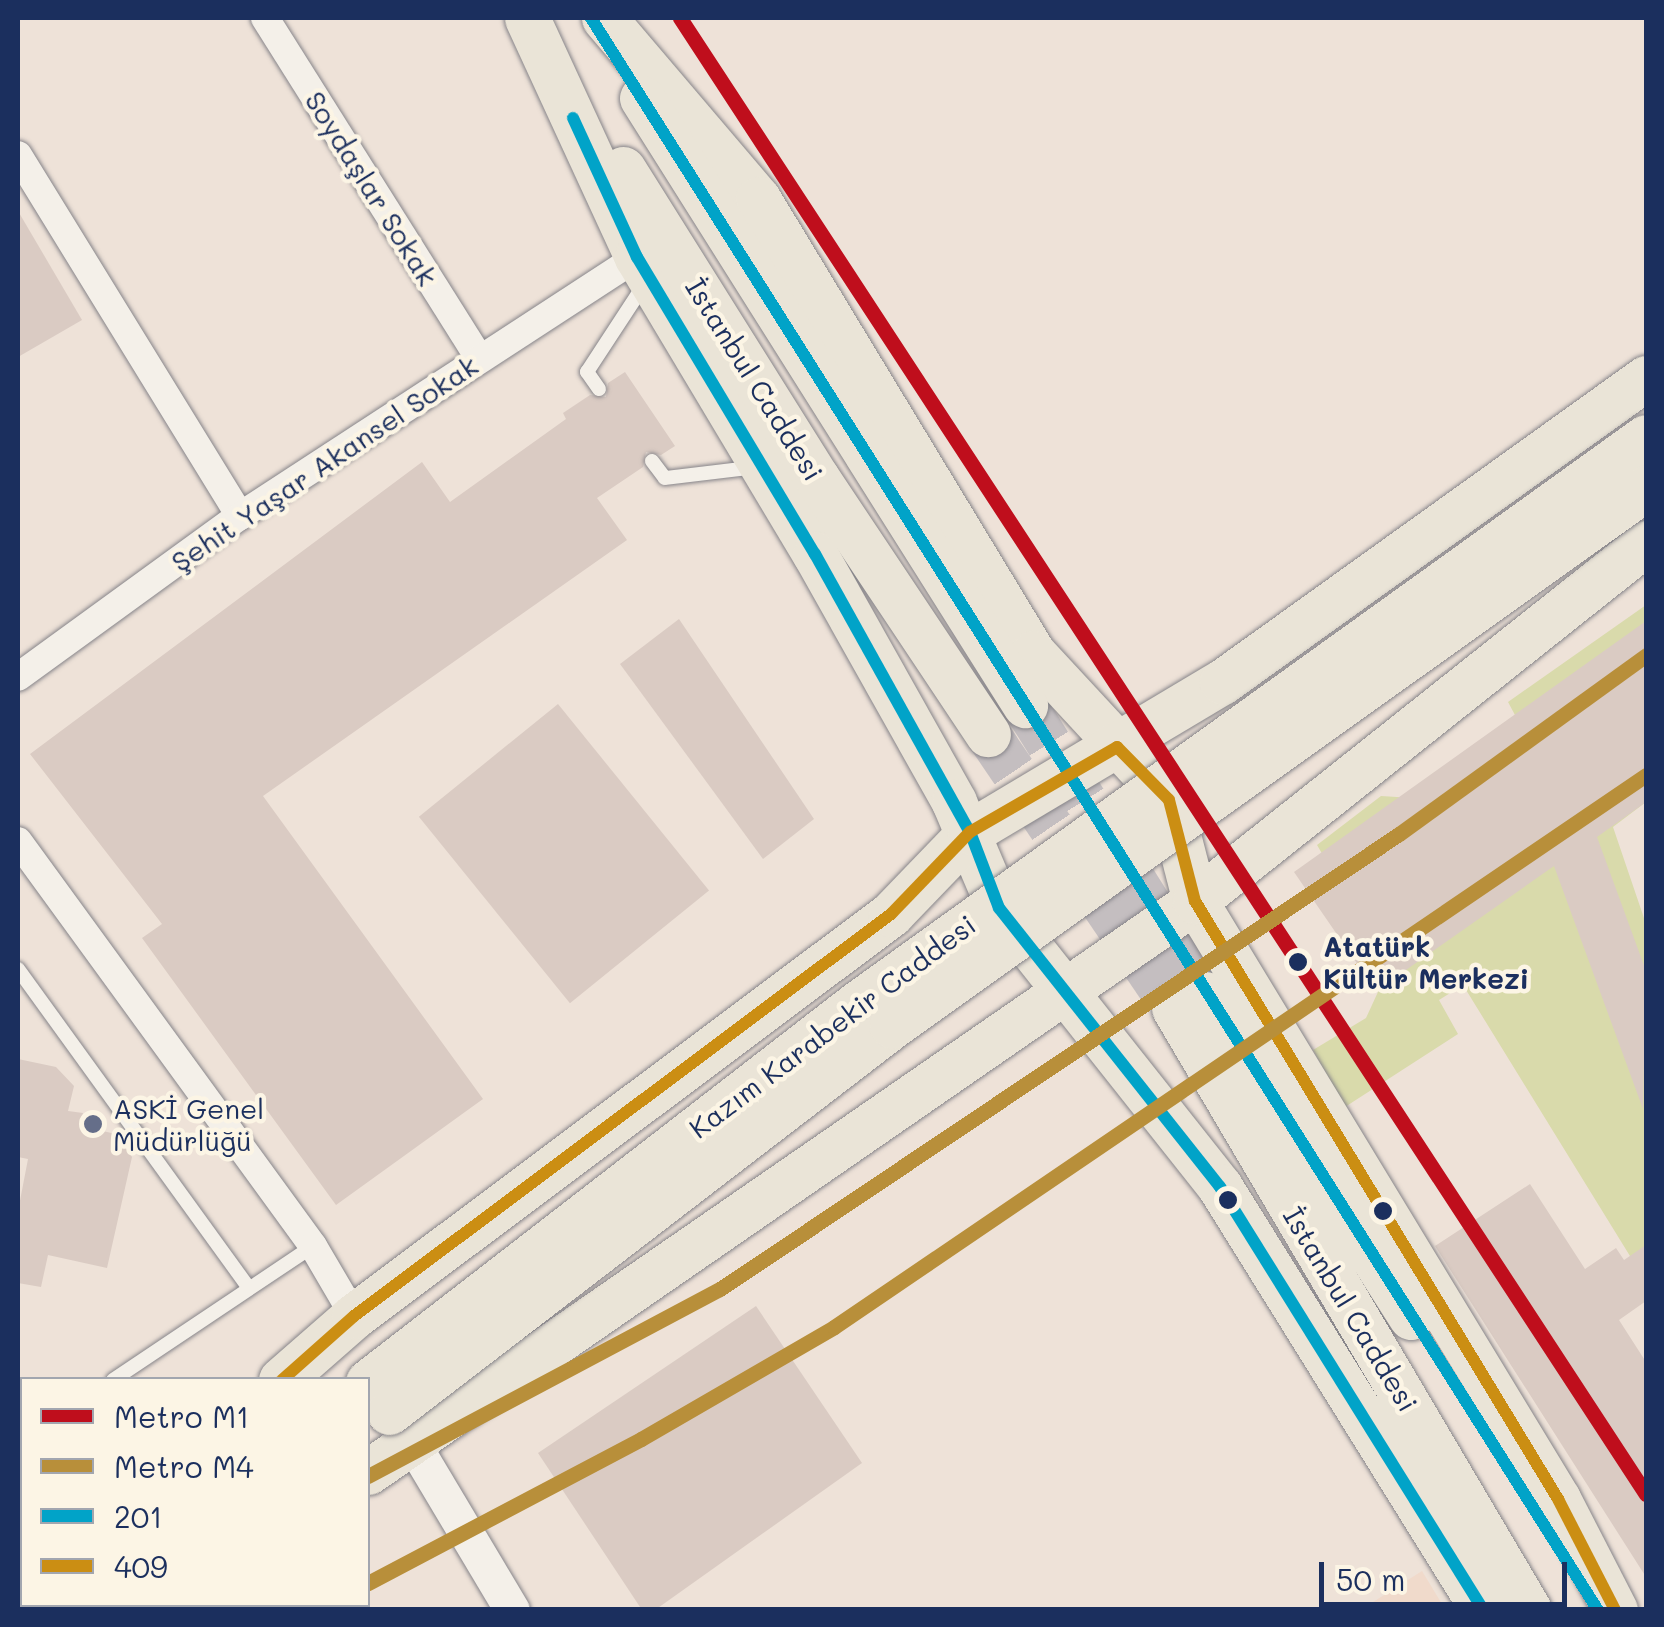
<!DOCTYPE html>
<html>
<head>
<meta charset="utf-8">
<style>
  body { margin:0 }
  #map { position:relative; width:1664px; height:1627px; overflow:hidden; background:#eee2d8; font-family:Mali,sans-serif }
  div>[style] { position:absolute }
  .built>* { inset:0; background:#f0dacb }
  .green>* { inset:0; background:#d9daab }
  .building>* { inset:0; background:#dacbc3; transform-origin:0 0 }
  .primary-tunnel>* { height:45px; margin-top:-22.5px; transform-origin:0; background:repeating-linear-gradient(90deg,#c4bec0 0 45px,transparent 0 67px) }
  .roads { filter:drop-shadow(0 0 2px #868489) drop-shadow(0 0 2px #868489) }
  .service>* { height:14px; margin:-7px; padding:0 7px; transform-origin:7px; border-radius:7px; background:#f4f0e9 }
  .minor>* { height:28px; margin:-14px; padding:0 14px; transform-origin:14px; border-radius:14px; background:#f4f0e9 }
  .tertiary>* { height:35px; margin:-17.5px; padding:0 17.5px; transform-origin:17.5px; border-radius:17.5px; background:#f4f0e9 }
  .primary>* { height:45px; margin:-22.5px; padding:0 22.5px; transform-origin:22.5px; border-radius:22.5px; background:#eae4d7 }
  .bridges { filter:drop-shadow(0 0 2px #868489) drop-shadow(0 0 2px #868489) }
  .primary-bridge>* { height:45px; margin:-22.5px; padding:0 22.5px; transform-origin:22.5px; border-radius:22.5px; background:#eae4d7 }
  .bus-1>* { height:12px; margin:-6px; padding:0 6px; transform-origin:6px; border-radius:6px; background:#01a3c8 }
  .bus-2>* { height:12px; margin:-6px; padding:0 6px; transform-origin:6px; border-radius:6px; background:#cb8e13 }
  .metro-1>* { height:15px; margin:-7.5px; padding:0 7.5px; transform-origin:7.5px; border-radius:7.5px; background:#bf0e1c }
  .metro-2>* { height:15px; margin:-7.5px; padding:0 7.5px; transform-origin:7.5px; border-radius:7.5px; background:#b88f3a }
  .dots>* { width:28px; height:28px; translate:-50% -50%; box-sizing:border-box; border:5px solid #fcf5e5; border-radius:50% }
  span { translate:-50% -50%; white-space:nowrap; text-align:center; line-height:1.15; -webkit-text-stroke:9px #fcf5e5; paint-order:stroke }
  .street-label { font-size:28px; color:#1b2f5e }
  .stop-label { font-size:28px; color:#1b2f5e; font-weight:700 }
  .left { translate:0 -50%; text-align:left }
  .poi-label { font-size:28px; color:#1b2f5e }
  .frame { position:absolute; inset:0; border:20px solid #1b2f5e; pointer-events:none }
  .legend { position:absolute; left:20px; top:1377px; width:350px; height:230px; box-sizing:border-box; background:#fcf5e5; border:2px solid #a2a6af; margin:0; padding:12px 18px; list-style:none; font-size:30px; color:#1b2f5e }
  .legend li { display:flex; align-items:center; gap:20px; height:50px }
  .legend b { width:50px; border:2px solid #a2a6af }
  .scale { position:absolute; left:1319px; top:1562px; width:248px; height:45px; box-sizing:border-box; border:5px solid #1b2f5e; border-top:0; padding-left:12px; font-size:30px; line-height:35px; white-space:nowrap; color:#1b2f5e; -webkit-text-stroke:8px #fcf5e5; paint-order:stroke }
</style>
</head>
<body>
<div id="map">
  <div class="built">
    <i style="clip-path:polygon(1422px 1571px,1445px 1609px,1362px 1609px)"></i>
  </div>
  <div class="green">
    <i style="clip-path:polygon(1646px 605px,1646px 802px,1613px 827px,1646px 924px,1646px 1282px,1463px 985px,1439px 1000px,1458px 1034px,1345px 1107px,1313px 1050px,1366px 1018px,1389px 968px,1317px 845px,1381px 796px,1429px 799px,1515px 715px,1508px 702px)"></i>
  </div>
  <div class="building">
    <i style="clip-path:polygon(18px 211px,82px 320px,18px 357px)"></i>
    <i style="clip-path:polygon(625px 372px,675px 446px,661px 455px,646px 452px,643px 467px,597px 498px,627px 540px,263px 796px,483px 1099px,336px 1205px,142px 938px,162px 924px,30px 754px,422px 462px,450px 502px,566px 419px,563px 413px,590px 395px,606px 397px,608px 383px)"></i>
    <i style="clip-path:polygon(679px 619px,814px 819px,763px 859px,620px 664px)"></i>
    <i style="clip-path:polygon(1646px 621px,1646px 802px,1597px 837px,1646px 971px,1643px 1109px,1554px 866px,1376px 991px,1294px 872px)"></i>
    <i style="left:558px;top:704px;width:240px;height:179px;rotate:51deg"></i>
    <i style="clip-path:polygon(18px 1059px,56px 1067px,74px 1086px,68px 1111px,83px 1113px,80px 1126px,116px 1134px,132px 1157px,107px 1268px,48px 1255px,41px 1287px,18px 1283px,18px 1211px,28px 1159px,18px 1157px)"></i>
    <i style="clip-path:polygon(1530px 1184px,1585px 1269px,1616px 1248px,1624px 1260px,1646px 1245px,1646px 1301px,1619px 1320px,1646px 1362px,1646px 1577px,1435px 1246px)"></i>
    <i style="clip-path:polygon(756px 1306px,862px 1463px,655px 1610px,642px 1610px,538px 1453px)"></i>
  </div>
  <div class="primary-tunnel">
    <i style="left:1025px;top:705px;width:340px;rotate:58.1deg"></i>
    <i style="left:988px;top:734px;width:331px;rotate:55.8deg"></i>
  </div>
  <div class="roads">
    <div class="service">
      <i style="left:599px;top:389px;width:21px;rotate:-125deg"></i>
      <i style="left:587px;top:372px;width:108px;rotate:-56.8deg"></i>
      <i style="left:652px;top:461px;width:21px;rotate:53deg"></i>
      <i style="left:665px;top:478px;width:93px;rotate:-6.8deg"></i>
      <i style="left:18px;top:969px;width:394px;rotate:54.1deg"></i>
      <i style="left:113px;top:1380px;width:241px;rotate:-33.8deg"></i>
      <i style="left:18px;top:1442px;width:5px;rotate:-37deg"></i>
    </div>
    <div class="minor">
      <i style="left:265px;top:18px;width:402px;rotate:57.8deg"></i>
      <i style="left:18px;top:155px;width:424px;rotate:58.4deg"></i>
      <i style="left:18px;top:677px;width:274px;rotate:-36deg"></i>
      <i style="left:240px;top:516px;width:474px;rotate:-33.1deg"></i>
      <i style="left:18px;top:841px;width:501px;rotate:53.93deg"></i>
      <i style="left:313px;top:1246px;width:81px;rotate:59.6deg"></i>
    </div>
    <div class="tertiary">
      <i style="left:413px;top:1444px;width:193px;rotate:59.2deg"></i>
    </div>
    <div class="primary">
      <i style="left:527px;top:18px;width:263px;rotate:65.3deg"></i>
      <i style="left:637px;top:257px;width:346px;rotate:59.1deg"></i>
      <i style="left:815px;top:554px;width:284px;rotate:60.7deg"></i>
      <i style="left:954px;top:802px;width:115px;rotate:67deg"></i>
      <i style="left:999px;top:908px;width:356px;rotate:51.6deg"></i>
      <i style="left:1220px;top:1187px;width:498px;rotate:58.1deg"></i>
      <i style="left:604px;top:18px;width:238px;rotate:49.6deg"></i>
      <i style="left:758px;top:199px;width:531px;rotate:58.8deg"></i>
      <i style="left:1033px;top:653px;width:200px;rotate:47.2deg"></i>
      <i style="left:1169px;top:800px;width:104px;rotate:75.6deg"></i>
      <i style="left:1195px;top:901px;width:700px;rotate:58.74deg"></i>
      <i style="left:1558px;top:1499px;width:125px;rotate:62.8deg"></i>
      <i style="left:642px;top:98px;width:718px;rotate:57.75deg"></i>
      <i style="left:623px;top:169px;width:365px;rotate:57.9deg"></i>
      <i style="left:817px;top:478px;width:308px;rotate:56.3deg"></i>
      <i style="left:1205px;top:994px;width:383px;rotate:57.5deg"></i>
      <i style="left:1174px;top:1008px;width:699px;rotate:59.47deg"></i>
      <i style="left:281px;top:1380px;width:97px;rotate:-41.2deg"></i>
      <i style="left:354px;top:1316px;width:671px;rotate:-36.82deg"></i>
      <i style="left:891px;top:914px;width:114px;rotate:-46.1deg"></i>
      <i style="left:970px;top:832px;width:293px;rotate:-30.8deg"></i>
      <i style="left:1222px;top:682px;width:522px;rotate:-35.64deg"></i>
      <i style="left:368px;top:1472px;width:1005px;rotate:-34.62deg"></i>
      <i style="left:1195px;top:901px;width:576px;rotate:-38.44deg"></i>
      <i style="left:18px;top:1606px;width:6px;rotate:-45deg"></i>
      <i style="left:146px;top:1610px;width:10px;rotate:-37deg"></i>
    </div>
  </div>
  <div class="bridges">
    <div class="primary-bridge">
      <i style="left:368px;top:1382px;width:619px;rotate:-37.72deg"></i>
      <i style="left:858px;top:1003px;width:970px;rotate:-35.69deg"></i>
      <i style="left:389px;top:1412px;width:634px;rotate:-37.5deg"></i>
      <i style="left:892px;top:1026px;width:926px;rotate:-35.51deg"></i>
    </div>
  </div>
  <div class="bus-1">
    <i style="left:591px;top:18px;width:1884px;rotate:57.69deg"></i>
    <i style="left:573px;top:118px;width:153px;rotate:65.3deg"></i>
    <i style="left:637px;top:257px;width:346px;rotate:59.1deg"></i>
    <i style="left:815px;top:554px;width:318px;rotate:60.9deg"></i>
    <i style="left:970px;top:832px;width:81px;rotate:69.1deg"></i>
    <i style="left:999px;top:908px;width:356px;rotate:51.6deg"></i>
    <i style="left:1220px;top:1187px;width:498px;rotate:58.1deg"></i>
  </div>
  <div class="bus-2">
    <i style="left:282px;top:1380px;width:96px;rotate:-41.6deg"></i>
    <i style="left:354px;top:1316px;width:671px;rotate:-36.82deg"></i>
    <i style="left:891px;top:914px;width:114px;rotate:-46.1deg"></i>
    <i style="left:970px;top:832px;width:170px;rotate:-30deg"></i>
    <i style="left:1117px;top:747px;width:74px;rotate:45.5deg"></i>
    <i style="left:1169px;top:800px;width:104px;rotate:75.6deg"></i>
    <i style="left:1195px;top:901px;width:700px;rotate:58.74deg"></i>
    <i style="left:1558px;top:1499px;width:125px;rotate:62.8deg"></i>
  </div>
  <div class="metro-1">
    <i style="left:680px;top:18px;width:1764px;rotate:56.8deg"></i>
  </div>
  <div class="metro-2">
    <i style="left:368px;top:1476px;width:399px;rotate:-28deg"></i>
    <i style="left:720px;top:1289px;width:817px;rotate:-33.83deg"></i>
    <i style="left:1399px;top:834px;width:305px;rotate:-35.9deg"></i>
    <i style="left:368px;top:1583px;width:309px;rotate:-27.8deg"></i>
    <i style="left:641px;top:1439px;width:223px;rotate:-30.1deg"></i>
    <i style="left:834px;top:1327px;width:982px;rotate:-34.21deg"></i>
  </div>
  <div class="dots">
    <i style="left:1298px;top:962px;background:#1b2f5e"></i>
    <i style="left:93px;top:1124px;background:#656e89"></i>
    <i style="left:1228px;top:1200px;background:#1b2f5e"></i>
    <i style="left:1383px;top:1211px;background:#1b2f5e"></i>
  </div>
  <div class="street-label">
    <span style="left:372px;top:188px;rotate:58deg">Soydaşlar Sokak</span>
    <span style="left:755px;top:379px;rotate:58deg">İstanbul Caddesi</span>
    <span style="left:324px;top:463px;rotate:-34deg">Şehit Yaşar Akansel Sokak</span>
    <span style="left:832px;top:1026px;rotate:-37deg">Kazım Karabekir Caddesi</span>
    <span style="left:1351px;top:1309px;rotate:59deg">İstanbul Caddesi</span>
  </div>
  <div class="stop-label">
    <span class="left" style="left:1323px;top:962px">Atatürk<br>Kültür Merkezi</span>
  </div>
  <div class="poi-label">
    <span class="left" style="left:113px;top:1124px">ASKİ Genel<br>Müdürlüğü</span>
  </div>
  <div class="frame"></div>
  <ul class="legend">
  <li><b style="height:12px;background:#bf0e1c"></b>Metro M1</li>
  <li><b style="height:12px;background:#b88f3a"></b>Metro M4</li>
  <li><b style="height:12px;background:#01a3c8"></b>201</li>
  <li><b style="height:12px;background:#cb8e13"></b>409</li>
  </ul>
  <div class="scale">50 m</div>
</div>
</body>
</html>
